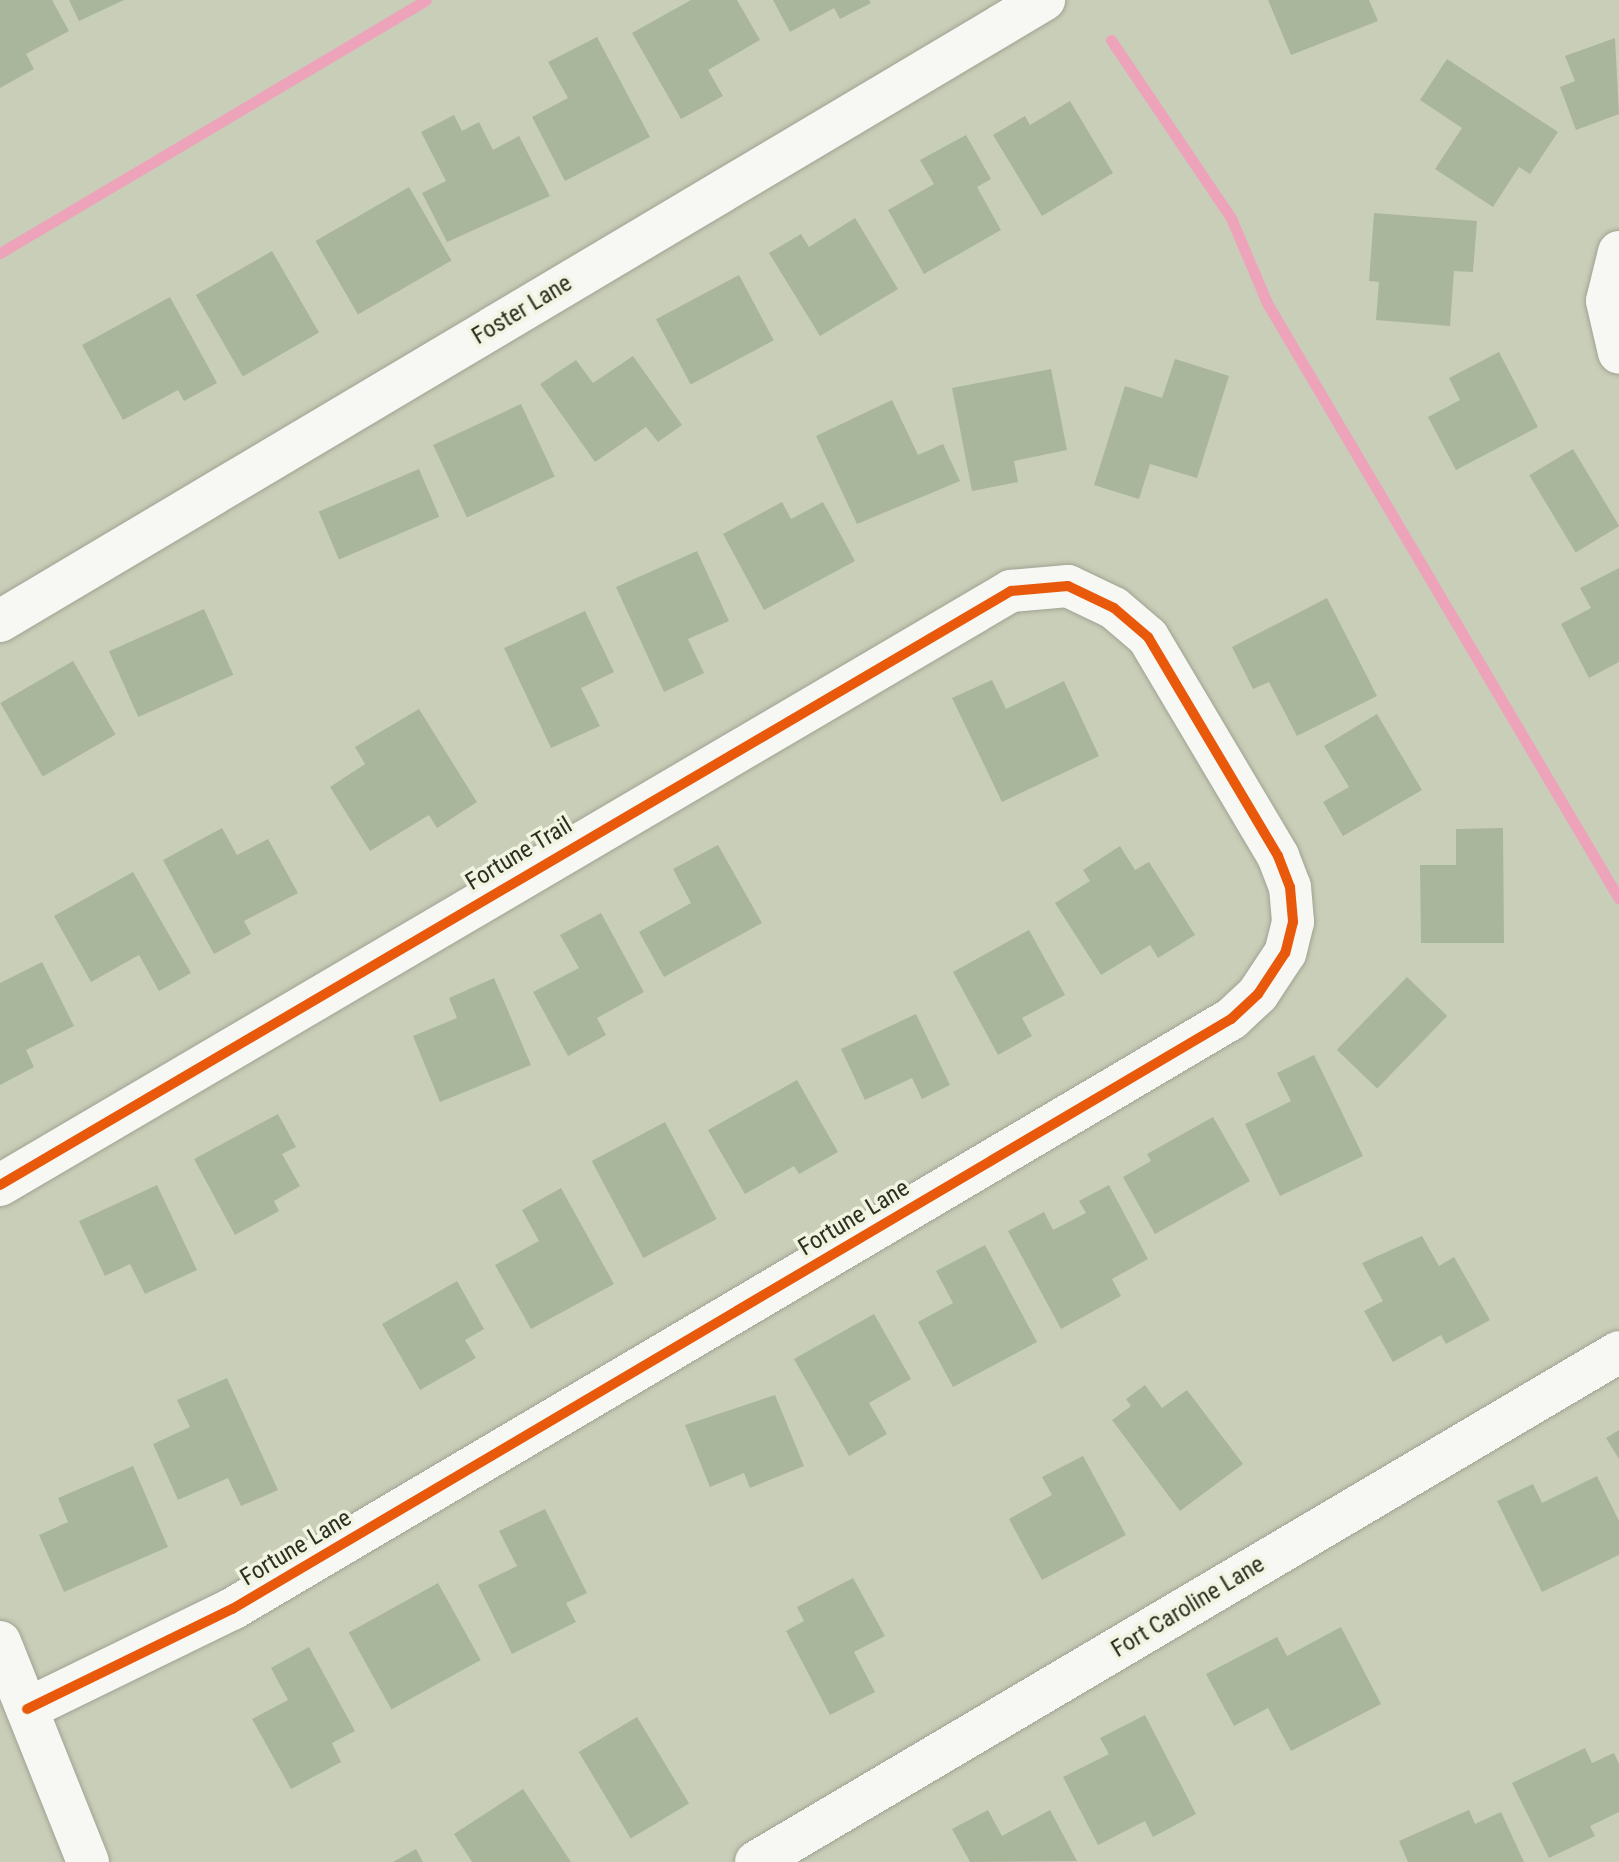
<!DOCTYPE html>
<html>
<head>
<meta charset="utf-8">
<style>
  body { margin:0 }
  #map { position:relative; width:1619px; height:1862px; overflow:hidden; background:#c9ceb8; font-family:"Roboto Condensed",sans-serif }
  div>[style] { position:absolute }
  .stream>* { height:11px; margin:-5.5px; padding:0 5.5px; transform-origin:5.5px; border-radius:5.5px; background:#eda4ba }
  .building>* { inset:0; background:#a9b69b; transform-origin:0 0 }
  .roads { filter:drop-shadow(0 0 2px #9fa291) drop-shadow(0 0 2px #9fa291) }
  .minor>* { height:42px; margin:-21px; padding:0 21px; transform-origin:21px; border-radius:21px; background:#f7f8f4 }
  .cycleway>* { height:10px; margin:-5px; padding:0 5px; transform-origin:5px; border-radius:5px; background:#e8590c }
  span { translate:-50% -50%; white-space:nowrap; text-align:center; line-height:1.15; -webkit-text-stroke:7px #f1f4e1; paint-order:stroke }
  .street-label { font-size:24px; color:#2d2f21 }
</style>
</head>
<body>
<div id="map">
  <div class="stream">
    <i style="left:1111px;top:40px;width:215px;rotate:56deg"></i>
    <i style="left:1231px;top:218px;width:92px;rotate:67deg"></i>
    <i style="left:1267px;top:303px;width:692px;rotate:59.43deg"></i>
    <i style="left:0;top:253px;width:495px;rotate:-30.7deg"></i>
  </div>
  <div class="building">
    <i style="clip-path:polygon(0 0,52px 0,69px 31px,26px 54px,34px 69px,0 88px)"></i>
    <i style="clip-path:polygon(69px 0,124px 0,79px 21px)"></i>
    <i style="clip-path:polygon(691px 0,737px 0,760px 40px,708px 70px,723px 96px,681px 119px,632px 33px)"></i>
    <i style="clip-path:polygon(773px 0,869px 0,871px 3px,840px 19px,834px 8px,790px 32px)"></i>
    <i style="clip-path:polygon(1268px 0,1369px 0,1378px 21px,1291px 55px)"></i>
    <i style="clip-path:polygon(597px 37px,650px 137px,565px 181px,532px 117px,568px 98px,548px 62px)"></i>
    <i style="clip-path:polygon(1615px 38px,1619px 114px,1576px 130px,1560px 87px,1575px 81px,1565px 56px)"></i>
    <i style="clip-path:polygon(1447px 59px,1558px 132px,1530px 174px,1519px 167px,1493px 207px,1435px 169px,1462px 128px,1420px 100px)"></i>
    <i style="clip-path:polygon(1070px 101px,1113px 173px,1042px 216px,993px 135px,1025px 116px,1030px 125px)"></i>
    <i style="clip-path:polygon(454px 115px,462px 131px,479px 122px,493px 150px,519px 136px,550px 196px,447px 242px,422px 193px,446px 181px,421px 132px)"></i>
    <i style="clip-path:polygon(966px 135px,991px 179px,977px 187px,1001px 230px,924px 274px,888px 210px,934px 184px,920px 160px)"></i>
    <i style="left:409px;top:187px;width:85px;height:108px;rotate:60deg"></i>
    <i style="clip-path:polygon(1374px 213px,1477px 221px,1473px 272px,1454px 271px,1450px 326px,1376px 320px,1379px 282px,1369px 281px)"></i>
    <i style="clip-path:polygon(855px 218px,898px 289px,820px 336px,769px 253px,801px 234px,809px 247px)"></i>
    <i style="left:272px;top:251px;width:94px;height:88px;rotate:60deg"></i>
    <i style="left:739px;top:275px;width:74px;height:94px;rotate:62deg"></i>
    <i style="clip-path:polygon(170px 297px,217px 383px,184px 401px,178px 390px,123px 420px,82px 345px)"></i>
    <i style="clip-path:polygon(1499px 352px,1538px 427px,1456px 470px,1428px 417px,1460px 400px,1449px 378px)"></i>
    <i style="clip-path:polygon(633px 356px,682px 425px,658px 442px,646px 427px,595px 462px,540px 384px,576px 360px,593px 383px)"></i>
    <i style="clip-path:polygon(1175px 359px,1229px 376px,1197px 478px,1150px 464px,1139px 499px,1094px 485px,1125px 386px,1162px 398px)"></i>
    <i style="clip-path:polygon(1051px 369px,1067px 450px,1014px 461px,1018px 482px,972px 491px,952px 388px)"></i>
    <i style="clip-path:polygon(892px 400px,918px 455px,943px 444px,960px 481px,857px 524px,816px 436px)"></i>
    <i style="left:521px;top:404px;width:80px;height:97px;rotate:65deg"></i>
    <i style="left:1573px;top:449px;width:90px;height:51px;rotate:59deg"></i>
    <i style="left:419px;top:469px;width:52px;height:109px;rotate:67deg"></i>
    <i style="clip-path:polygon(782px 502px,791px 519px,823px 502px,855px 561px,764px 610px,723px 534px)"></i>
    <i style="clip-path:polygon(697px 551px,729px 621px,688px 639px,704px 673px,664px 692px,616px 587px)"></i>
    <i style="clip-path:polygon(1619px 568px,1619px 662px,1589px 678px,1561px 624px,1591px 608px,1580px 588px)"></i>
    <i style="clip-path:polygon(1327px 598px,1377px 696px,1297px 736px,1269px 682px,1253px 689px,1232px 647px)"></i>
    <i style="left:204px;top:609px;width:72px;height:104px;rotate:66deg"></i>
    <i style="clip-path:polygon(585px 611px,614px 672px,581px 688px,600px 726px,551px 748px,504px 648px)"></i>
    <i style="left:73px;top:661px;width:85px;height:84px;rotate:60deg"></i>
    <i style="clip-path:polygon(992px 680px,1006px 709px,1064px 681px,1099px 756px,1002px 802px,952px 698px)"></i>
    <i style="clip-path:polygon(419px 709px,477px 802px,437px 828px,429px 815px,370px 851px,330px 787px,365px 764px,355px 747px)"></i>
    <i style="clip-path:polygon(1377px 714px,1422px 790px,1343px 836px,1323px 802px,1349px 787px,1324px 746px)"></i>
    <i style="clip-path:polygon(222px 828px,237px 855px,268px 839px,298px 893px,244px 921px,251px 934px,214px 954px,163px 860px)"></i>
    <i style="clip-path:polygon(1503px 828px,1504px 943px,1421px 943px,1420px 865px,1456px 865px,1456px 829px)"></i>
    <i style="clip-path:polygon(718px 845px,762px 923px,664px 977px,639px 932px,691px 903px,673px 869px)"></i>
    <i style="clip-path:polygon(1120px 846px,1135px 870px,1149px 862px,1195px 935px,1158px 958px,1150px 945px,1101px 975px,1055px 903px,1090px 881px,1083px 870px)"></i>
    <i style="clip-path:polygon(133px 872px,191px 973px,159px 991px,139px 955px,91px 982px,54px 916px)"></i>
    <i style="clip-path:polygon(601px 913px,644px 992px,597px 1018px,606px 1035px,568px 1056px,533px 992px,579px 968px,560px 935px)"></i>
    <i style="clip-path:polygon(1029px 930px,1065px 995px,1022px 1018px,1032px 1036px,998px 1055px,953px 972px)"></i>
    <i style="clip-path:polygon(42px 962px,74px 1026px,26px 1050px,34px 1067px,0 1085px,0 983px)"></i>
    <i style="left:1407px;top:977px;width:56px;height:101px;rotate:44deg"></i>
    <i style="clip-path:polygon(494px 978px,531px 1065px,440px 1102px,413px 1036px,457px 1018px,449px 998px)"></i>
    <i style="clip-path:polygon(916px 1014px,950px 1085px,922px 1099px,912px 1078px,865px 1100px,841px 1049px)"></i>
    <i style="clip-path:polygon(1314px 1055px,1363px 1156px,1280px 1196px,1245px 1124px,1291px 1101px,1277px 1073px)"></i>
    <i style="clip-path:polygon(797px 1080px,838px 1152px,799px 1174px,794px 1166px,745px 1194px,708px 1130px)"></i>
    <i style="clip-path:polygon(278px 1114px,296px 1147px,282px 1154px,300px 1186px,274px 1201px,279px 1211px,235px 1235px,194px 1159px)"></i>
    <i style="clip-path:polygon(1213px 1117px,1250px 1181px,1155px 1234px,1123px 1177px,1151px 1161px,1147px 1154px)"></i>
    <i style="left:665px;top:1122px;width:110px;height:83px;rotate:62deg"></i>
    <i style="clip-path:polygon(157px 1185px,197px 1270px,145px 1294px,130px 1264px,105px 1276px,79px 1221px)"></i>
    <i style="clip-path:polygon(1109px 1185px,1148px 1259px,1112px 1279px,1121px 1296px,1061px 1329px,1008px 1231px,1044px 1212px,1053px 1230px,1086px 1213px,1079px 1201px)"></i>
    <i style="clip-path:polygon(561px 1188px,614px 1284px,531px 1329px,495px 1265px,539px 1241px,522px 1210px)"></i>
    <i style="clip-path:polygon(1422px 1236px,1439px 1266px,1454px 1257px,1490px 1320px,1446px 1344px,1441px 1335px,1393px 1362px,1364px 1311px,1383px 1301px,1362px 1263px)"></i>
    <i style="clip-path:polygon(985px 1245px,1037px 1342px,953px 1387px,918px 1322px,953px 1303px,936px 1271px)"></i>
    <i style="clip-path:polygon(457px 1281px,484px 1329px,465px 1340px,476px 1358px,420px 1390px,382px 1324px)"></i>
    <i style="clip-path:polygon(874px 1314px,911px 1379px,869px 1403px,887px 1434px,849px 1456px,794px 1359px)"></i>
    <i style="clip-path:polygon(227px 1378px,278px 1490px,241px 1506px,228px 1478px,178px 1500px,153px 1444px,190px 1427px,177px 1400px)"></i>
    <i style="clip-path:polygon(1145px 1385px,1162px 1408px,1187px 1390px,1243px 1464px,1180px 1511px,1112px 1420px,1131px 1406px,1126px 1399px)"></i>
    <i style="clip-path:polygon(775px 1395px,804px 1466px,750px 1488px,744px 1473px,710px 1487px,685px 1425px)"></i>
    <i style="clip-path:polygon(1619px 1430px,1619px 1459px,1606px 1438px)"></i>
    <i style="clip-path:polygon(1083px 1456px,1126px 1535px,1042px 1580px,1009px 1519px,1052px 1495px,1042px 1477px)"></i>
    <i style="clip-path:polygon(133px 1466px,168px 1547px,64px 1592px,39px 1535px,68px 1522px,58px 1498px)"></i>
    <i style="clip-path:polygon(1597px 1476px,1619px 1521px,1619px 1555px,1542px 1592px,1497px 1501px,1533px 1484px,1542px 1503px)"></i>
    <i style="clip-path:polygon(545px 1509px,587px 1593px,566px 1603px,576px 1622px,512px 1654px,478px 1585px,517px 1566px,499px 1531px)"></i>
    <i style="clip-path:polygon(853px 1578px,885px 1636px,854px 1652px,875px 1692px,830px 1715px,786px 1631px,804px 1621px,797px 1607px)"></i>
    <i style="left:438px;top:1583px;width:88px;height:102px;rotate:61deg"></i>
    <i style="clip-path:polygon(1341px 1627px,1381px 1704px,1291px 1751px,1268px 1708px,1234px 1726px,1206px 1674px,1277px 1637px,1287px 1656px)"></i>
    <i style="clip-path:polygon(309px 1647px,355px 1731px,332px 1743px,341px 1762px,291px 1789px,252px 1719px,288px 1700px,271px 1668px)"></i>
    <i style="clip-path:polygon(1145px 1715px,1196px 1814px,1153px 1837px,1145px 1821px,1098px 1845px,1063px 1777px,1109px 1754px,1100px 1738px)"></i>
    <i style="left:637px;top:1717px;width:101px;height:68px;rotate:59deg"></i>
    <i style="clip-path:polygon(1585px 1748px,1592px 1763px,1614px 1753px,1619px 1764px,1619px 1812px,1590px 1826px,1595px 1836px,1549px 1858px,1512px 1783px)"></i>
    <i style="clip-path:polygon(523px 1789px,571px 1862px,472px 1862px,454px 1834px)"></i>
    <i style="clip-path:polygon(988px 1810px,1002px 1836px,1050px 1810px,1077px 1861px,970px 1862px,952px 1829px)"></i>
    <i style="clip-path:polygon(1469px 1810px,1475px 1824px,1501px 1812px,1524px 1862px,1408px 1862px,1399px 1841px)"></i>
    <i style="clip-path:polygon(416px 1849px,423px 1862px,393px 1862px)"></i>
  </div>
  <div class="roads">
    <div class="minor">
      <i style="left:1619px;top:252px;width:50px;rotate:103.8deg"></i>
      <i style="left:1607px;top:301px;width:53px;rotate:77deg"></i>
      <i style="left:0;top:621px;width:1215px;rotate:-30.75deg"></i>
      <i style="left:0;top:1185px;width:1173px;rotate:-30.44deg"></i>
      <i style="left:1011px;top:591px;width:57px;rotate:-5deg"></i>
      <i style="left:1068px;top:586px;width:51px;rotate:25.6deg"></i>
      <i style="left:1114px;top:608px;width:45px;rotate:40.5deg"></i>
      <i style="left:1148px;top:637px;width:255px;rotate:59.3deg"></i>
      <i style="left:1278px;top:856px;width:33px;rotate:69deg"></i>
      <i style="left:1290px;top:887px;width:35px;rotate:85deg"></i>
      <i style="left:1293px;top:922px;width:32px;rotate:104deg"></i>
      <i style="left:1285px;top:953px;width:49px;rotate:123.4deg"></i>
      <i style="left:1258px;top:994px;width:37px;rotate:137deg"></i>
      <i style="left:1231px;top:1019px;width:1160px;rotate:149.43deg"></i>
      <i style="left:232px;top:1609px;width:228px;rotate:154deg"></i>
      <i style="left:0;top:1642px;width:237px;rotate:68.2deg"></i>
      <i style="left:756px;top:1862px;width:1002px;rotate:-30.58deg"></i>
    </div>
  </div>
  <div class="cycleway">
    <i style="left:0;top:1185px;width:1173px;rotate:-30.44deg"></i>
    <i style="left:1011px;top:591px;width:57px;rotate:-5deg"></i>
    <i style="left:1068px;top:586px;width:51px;rotate:25.6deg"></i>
    <i style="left:1114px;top:608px;width:45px;rotate:40.5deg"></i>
    <i style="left:1148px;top:637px;width:255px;rotate:59.3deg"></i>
    <i style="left:1278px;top:856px;width:33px;rotate:69deg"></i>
    <i style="left:1290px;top:887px;width:35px;rotate:85deg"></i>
    <i style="left:1293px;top:922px;width:32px;rotate:104deg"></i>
    <i style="left:1285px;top:953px;width:49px;rotate:123.4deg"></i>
    <i style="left:1258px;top:994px;width:37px;rotate:137deg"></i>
    <i style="left:1231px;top:1019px;width:1160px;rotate:149.43deg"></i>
    <i style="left:232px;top:1609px;width:228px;rotate:154deg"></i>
  </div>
  <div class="street-label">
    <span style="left:522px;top:310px;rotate:-31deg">Foster Lane</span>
    <span style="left:519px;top:854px;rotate:-31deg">Fortune Trail</span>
    <span style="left:854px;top:1218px;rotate:-31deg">Fortune Lane</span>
    <span style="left:296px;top:1548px;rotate:-31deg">Fortune Lane</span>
    <span style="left:1188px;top:1607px;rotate:-31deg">Fort Caroline Lane</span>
  </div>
</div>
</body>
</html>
